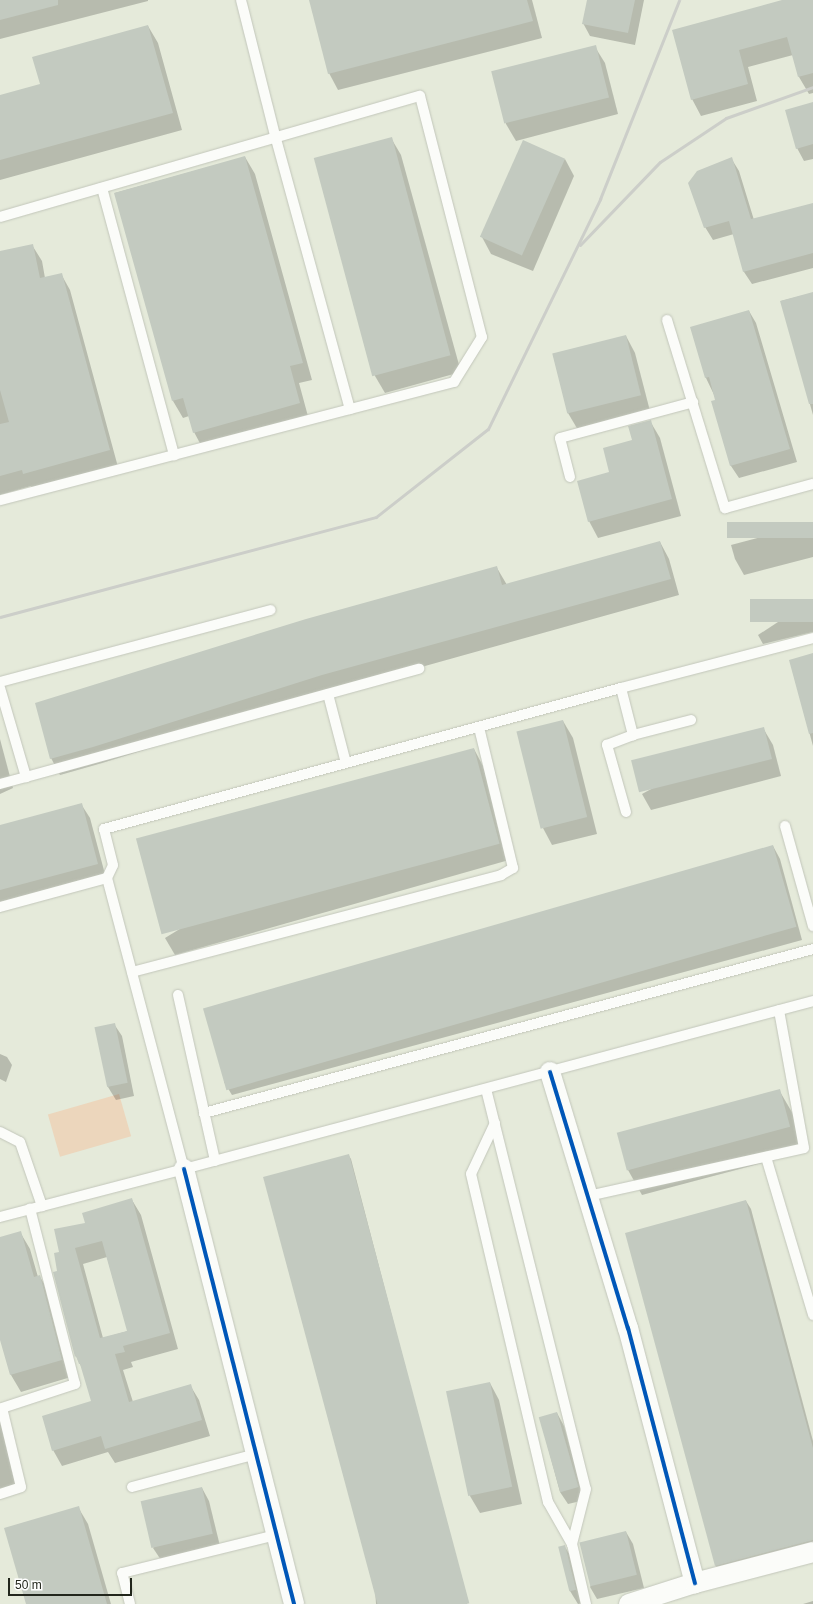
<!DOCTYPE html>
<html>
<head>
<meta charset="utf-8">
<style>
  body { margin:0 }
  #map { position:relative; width:813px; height:1604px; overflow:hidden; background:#e5eada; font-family:Helvetica,sans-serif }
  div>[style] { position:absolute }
  .green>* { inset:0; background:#ecd6bc; transform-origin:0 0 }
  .shadow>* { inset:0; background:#0003 }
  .building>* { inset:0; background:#c3cac0; transform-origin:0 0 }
  .roads { filter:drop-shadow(0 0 1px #c2c6ba) drop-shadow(0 0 1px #c2c6ba) }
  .lane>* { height:10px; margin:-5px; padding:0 5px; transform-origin:5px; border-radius:5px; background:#fbfcf9 }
  .street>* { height:20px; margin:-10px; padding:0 10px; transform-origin:10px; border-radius:10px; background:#fbfcf9 }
  .rail>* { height:3px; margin:-1.5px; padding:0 1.5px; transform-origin:1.5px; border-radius:1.5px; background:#cccec9 }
  .cycleway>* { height:4px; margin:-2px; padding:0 2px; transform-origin:2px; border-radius:2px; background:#0057b8 }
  span { translate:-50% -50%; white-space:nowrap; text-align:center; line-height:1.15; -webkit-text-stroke:3.5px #fff; paint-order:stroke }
  .scale { position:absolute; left:8px; top:1578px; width:124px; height:18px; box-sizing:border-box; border:2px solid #22261c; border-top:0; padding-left:5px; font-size:12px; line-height:14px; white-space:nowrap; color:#22261c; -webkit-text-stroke:3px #fff; paint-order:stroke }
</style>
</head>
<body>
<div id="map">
  <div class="green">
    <i style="left:119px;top:1094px;width:44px;height:74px;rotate:74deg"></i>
  </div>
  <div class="shadow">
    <i style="clip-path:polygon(0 0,148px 0,148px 1px,0 39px)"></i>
    <i style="clip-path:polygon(310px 0,532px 0,542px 38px,338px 90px,329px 73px)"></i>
    <i style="clip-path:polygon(588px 0,644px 0,635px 45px,590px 36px,583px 23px)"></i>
    <i style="clip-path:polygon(785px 0,813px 0,813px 93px,809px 94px,799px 77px,793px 55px,748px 67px,757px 101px,701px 116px,692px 99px)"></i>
    <i style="clip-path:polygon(148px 26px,158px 43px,182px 130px,0 180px,0 96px,41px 85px)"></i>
    <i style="clip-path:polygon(595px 47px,605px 63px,618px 114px,516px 141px,506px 124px,493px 73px)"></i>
    <i style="clip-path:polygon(813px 103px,813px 159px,804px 161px,797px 148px)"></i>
    <i style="clip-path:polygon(391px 138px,401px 155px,461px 372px,385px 393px,375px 376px,315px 159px)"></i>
    <i style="clip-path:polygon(245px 157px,255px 174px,312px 380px,299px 383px,309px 420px,203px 449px,194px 432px,189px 416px,183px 418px,173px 401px,115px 193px)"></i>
    <i style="clip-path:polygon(731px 158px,739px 171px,754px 220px,813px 204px,813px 268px,752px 284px,744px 272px,734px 234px,713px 240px,705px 227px)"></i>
    <i style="clip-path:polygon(565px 159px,574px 176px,533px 271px,491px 254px,482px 237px)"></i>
    <i style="clip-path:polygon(32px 245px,42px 261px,45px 278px,61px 274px,70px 290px,118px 467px,33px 490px,31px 486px,0 495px,0 252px)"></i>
    <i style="clip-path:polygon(813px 293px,813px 415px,781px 301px)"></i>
    <i style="clip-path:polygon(749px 311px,756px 323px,797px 462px,739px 478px,731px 466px,713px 402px,717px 401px,706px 378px,691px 328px)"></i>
    <i style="clip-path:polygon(626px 336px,635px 353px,650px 411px,578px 430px,568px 413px,553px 354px)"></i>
    <i style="clip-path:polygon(650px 421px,660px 438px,681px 516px,598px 538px,589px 521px,610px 473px,633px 441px)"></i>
    <i style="clip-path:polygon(813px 523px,813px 557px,744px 575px,735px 559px,731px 545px)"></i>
    <i style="clip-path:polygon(660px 542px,669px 559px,679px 595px,332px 692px,102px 763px,60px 775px,51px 758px,497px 568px,507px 585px)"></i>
    <i style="clip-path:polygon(813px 599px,813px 632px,763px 644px,758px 635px)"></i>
    <i style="clip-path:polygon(813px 654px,813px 746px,790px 661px)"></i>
    <i style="clip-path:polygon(563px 721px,573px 738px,597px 834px,552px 845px,543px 828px)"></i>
    <i style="clip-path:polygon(763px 728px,773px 745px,781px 776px,651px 810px,642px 794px)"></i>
    <i style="clip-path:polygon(0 739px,13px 788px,0 794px)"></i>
    <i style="clip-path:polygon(474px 749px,483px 766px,509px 860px,175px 955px,165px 938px)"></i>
    <i style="clip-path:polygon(81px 804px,90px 818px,106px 878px,0 908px,0 826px)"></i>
    <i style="clip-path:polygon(773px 846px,780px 859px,802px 940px,232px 1095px,224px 1082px)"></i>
    <i style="clip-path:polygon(114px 1024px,122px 1036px,134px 1096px,116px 1100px,108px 1087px)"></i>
    <i style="clip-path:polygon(0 1054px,7px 1057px,12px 1065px,6px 1082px,0 1079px)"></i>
    <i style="clip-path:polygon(779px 1090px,793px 1114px,803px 1152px,642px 1195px,628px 1170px)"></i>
    <i style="clip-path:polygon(349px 1156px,351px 1159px,467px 1604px,376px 1604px)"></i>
    <i style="clip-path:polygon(evenodd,132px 1200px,141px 1215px,178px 1349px,131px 1362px,133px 1367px,123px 1370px,133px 1402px,190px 1385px,199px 1400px,210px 1436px,115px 1463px,108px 1452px,62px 1466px,53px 1450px,92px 1402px,83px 1370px,76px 1356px,54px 1273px,58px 1272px,60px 1253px,86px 1224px,132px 1200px,107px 1257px,128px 1331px,103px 1338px,83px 1264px,107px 1257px)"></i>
    <i style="clip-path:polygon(746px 1201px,751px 1209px,813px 1441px,813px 1550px,720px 1574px,716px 1566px)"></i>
    <i style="clip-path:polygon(20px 1232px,30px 1249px,38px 1277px,40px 1277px,50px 1293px,71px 1377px,21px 1392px,11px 1375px,0 1336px,0 1238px)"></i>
    <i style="clip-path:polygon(490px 1383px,499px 1400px,522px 1504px,480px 1513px,470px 1496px,447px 1392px)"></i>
    <i style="clip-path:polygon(557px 1413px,564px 1426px,585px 1500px,568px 1504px,560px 1492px,540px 1418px)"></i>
    <i style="clip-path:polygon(0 1414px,19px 1488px,0 1493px)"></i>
    <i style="clip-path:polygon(202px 1488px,209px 1501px,220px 1546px,161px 1560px,153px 1548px)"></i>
    <i style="clip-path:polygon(78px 1507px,88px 1524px,111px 1604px,27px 1604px)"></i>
    <i style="clip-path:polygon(626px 1532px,633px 1544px,644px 1588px,597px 1599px,590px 1587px)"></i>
    <i style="clip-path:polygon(565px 1547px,573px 1560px,583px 1603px,578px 1604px,570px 1591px)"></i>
    <i style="clip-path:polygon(813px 1601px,813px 1604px,803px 1604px)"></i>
  </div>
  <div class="building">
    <i style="clip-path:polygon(0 0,58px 0,58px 5px,0 20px)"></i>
    <i style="clip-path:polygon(309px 0,527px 0,533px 21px,328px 74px)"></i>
    <i style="clip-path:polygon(587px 0,635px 0,628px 33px,582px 24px)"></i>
    <i style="clip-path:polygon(782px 0,813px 0,813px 73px,798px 77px,787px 37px,739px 50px,748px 84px,691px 100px,672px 30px)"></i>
    <i style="clip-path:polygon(148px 25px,173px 113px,0 160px,0 95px,40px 84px,32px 57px)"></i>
    <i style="left:596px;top:45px;width:54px;height:108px;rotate:76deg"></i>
    <i style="clip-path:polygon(813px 102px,813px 144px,796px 149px,785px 110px)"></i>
    <i style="left:392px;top:137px;width:226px;height:81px;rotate:75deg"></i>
    <i style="left:523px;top:140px;width:46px;height:106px;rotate:24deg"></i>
    <i style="clip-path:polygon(245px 156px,303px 363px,290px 366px,300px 403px,193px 433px,183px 398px,172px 401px,114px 193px)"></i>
    <i style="clip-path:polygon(732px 157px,751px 219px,813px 203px,813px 253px,743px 272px,729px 221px,704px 228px,688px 183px,697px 171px)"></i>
    <i style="clip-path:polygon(33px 244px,40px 278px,62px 273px,110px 450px,23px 474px,22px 470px,0 476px,0 424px,9px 422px,0 390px,0 251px)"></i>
    <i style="clip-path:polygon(813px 292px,813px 404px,809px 404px,780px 301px)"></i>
    <i style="clip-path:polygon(749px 310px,790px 449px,730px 466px,711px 401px,715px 400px,709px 377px,705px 378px,690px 327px)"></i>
    <i style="left:626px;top:335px;width:62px;height:76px;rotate:76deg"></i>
    <i style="clip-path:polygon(651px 420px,672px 499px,588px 522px,577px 481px,609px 472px,603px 448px,632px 440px,628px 426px)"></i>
    <i style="left:813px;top:522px;width:16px;height:86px;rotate:90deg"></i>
    <i style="clip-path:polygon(660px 541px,671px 579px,322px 675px,93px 747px,50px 759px,35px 703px,306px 619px,497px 566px,502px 585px)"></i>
    <i style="left:813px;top:599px;width:23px;height:63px;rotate:90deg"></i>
    <i style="clip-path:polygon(813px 653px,813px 733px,809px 734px,789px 660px)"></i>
    <i style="left:563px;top:720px;width:100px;height:48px;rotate:76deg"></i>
    <i style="left:764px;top:727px;width:33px;height:137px;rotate:76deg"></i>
    <i style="left:474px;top:748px;width:99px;height:350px;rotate:75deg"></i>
    <i style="clip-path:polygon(82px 803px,98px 864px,0 890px,0 825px)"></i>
    <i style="left:773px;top:845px;width:85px;height:593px;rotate:74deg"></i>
    <i style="left:115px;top:1023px;width:61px;height:21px;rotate:78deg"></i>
    <i style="left:780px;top:1089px;width:39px;height:169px;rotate:75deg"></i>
    <i style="left:349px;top:1154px;width:465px;height:89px;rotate:75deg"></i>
    <i style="clip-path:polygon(evenodd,132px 1198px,170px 1333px,123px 1346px,125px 1352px,115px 1354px,129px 1402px,191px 1384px,202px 1420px,105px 1449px,101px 1436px,52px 1451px,42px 1416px,91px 1401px,80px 1364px,79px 1364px,76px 1356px,75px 1357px,53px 1272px,57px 1271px,54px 1253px,59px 1252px,54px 1229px,85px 1223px,82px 1213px,132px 1198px,102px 1241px,127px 1331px,100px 1338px,75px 1248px,102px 1241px)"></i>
    <i style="clip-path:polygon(746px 1200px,813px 1448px,813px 1540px,715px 1566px,625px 1233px)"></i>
    <i style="clip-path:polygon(21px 1231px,34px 1277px,40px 1275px,62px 1360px,10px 1375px,0 1340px,0 1237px)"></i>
    <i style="left:490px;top:1382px;width:107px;height:45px;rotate:78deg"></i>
    <i style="left:557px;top:1412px;width:78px;height:19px;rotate:74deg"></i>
    <i style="left:202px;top:1487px;width:48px;height:63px;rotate:77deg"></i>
    <i style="clip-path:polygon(79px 1506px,107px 1604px,26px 1604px,4px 1528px)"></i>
    <i style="left:626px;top:1531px;width:45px;height:48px;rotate:76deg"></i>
    <i style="left:565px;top:1545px;width:46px;height:7px;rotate:76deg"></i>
  </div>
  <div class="roads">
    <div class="lane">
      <i style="left:241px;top:0;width:143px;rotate:75.9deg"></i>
      <i style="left:276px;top:139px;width:280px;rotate:74.7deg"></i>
      <i style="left:102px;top:188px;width:277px;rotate:74.9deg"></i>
      <i style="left:0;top:217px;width:437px;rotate:-16.1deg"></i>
      <i style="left:420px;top:96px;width:249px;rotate:75.6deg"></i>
      <i style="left:482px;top:337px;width:53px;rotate:121.9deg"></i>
      <i style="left:454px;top:382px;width:469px;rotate:165.4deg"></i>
      <i style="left:667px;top:320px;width:197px;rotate:72.9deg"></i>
      <i style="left:725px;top:508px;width:91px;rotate:-15.3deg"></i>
      <i style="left:570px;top:477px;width:40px;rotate:-104.4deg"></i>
      <i style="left:560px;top:438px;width:138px;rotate:-15.1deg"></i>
      <i style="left:0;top:682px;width:280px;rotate:-14.9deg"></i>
      <i style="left:0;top:688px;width:93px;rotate:73.7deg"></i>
      <i style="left:26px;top:777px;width:27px;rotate:165deg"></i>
      <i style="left:621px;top:688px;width:49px;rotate:75.7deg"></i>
      <i style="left:328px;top:694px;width:71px;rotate:75.4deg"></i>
      <i style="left:26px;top:777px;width:408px;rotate:-15.4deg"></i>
      <i style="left:626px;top:812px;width:70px;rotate:-105.8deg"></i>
      <i style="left:607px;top:745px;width:28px;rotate:-21deg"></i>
      <i style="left:633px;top:735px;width:60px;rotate:-14.5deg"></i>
      <i style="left:785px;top:826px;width:104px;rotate:74.4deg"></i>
      <i style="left:107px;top:878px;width:14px;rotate:-65deg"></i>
      <i style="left:113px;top:865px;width:37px;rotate:-104deg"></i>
      <i style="left:104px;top:829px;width:536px;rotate:-15.26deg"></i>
      <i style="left:621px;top:688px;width:198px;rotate:-14.6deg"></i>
      <i style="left:0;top:907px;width:111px;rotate:-15.2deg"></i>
      <i style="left:107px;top:878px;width:301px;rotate:75.2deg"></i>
      <i style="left:132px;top:972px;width:382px;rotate:-14.7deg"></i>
      <i style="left:501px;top:875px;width:14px;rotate:-30deg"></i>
      <i style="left:513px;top:868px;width:145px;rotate:-103.6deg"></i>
      <i style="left:178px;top:995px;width:170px;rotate:77.4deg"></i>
      <i style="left:486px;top:1089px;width:412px;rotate:76deg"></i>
      <i style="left:586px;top:1489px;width:57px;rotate:104.3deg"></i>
      <i style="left:204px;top:1113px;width:631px;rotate:-15.07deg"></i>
      <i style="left:495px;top:1123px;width:56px;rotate:115.2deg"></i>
      <i style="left:471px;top:1174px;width:337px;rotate:76.8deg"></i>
      <i style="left:548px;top:1502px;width:48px;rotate:60.3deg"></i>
      <i style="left:572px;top:1544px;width:62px;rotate:76.9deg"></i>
      <i style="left:0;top:1132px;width:22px;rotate:27deg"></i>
      <i style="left:20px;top:1142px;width:68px;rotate:71deg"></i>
      <i style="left:766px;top:1157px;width:165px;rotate:73.4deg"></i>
      <i style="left:588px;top:1196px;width:221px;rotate:-12.5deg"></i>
      <i style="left:804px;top:1148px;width:140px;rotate:-100.3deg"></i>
      <i style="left:0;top:1217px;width:190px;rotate:-14.6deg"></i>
      <i style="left:184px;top:1169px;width:651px;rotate:-14.95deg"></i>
      <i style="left:132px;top:1487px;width:128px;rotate:-14.9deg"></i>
      <i style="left:0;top:1494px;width:22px;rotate:-18deg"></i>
      <i style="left:21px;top:1487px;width:81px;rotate:-103.5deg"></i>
      <i style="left:2px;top:1408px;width:77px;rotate:-18.2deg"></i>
      <i style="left:75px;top:1384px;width:181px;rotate:-104.4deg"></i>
      <i style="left:130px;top:1604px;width:32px;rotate:-104deg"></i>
      <i style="left:122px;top:1573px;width:159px;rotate:-13.9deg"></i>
    </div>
    <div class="street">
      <i style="left:550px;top:1072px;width:268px;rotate:73.1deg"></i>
      <i style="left:628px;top:1328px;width:264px;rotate:75.3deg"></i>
      <i style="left:184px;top:1169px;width:449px;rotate:75.8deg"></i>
      <i style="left:629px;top:1604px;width:69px;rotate:-17.7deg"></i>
      <i style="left:695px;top:1583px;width:122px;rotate:-14.7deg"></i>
    </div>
  </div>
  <div class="rail">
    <i style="left:580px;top:245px;width:115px;rotate:-46.1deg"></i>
    <i style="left:660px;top:162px;width:79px;rotate:-33.7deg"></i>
    <i style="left:726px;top:118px;width:92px;rotate:-19.6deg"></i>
    <i style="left:0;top:617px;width:389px;rotate:-14.9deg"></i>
    <i style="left:376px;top:517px;width:142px;rotate:-38.2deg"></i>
    <i style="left:488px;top:429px;width:256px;rotate:-64deg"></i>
    <i style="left:600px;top:199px;width:214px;rotate:-68.3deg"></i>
  </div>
  <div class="cycleway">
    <i style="left:550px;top:1072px;width:268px;rotate:73.1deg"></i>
    <i style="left:628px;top:1328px;width:264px;rotate:75.3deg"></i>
    <i style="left:184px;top:1169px;width:449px;rotate:75.8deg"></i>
  </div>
  <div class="scale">50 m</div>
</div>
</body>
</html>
